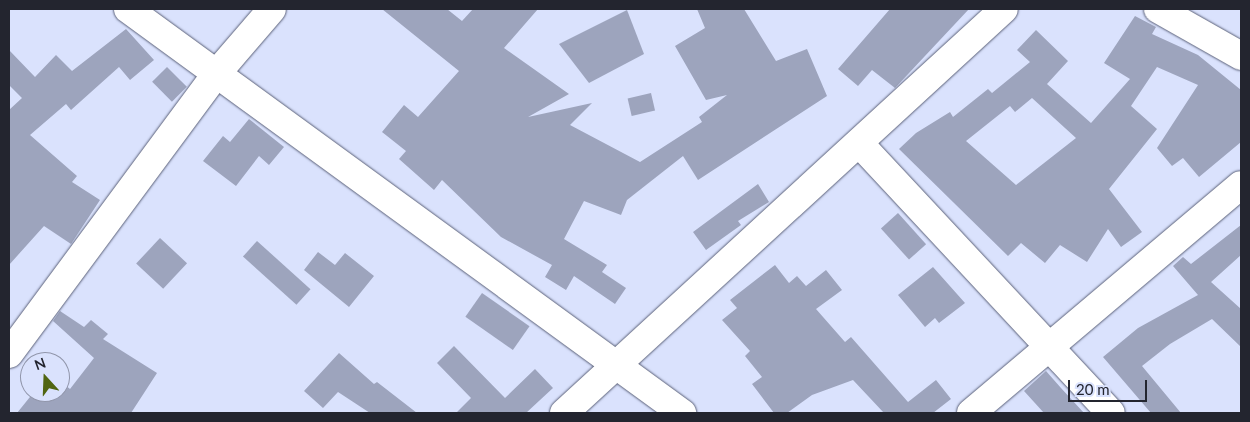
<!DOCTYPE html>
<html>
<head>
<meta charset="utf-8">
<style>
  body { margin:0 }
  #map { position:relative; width:1250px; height:422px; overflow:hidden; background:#dae2fd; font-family:Lato,sans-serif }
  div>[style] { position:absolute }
  .building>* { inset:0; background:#9da4bd; transform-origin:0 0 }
  .roads { filter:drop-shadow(0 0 1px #5b6179) drop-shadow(0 0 1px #5b6179) }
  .minor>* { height:28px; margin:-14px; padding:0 14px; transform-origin:14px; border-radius:14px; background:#fff }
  span { translate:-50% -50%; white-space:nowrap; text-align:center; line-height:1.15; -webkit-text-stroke:5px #dae2fd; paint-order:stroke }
  .frame { position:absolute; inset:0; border:10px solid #23252f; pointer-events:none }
  .north { position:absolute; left:20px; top:352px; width:50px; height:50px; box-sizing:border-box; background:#dae2fd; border:1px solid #9196ab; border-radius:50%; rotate:340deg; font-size:14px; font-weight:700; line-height:20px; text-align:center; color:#23252f }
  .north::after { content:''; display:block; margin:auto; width:18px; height:22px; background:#506512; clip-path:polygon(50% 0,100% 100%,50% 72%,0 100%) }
  .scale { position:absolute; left:1068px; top:380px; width:79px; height:22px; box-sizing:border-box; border:2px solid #23252f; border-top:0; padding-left:6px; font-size:15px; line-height:18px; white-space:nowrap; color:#23252f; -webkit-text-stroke:4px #dae2fd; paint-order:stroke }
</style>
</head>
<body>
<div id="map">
  <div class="building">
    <i style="clip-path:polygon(382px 9px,447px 9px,462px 21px,473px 9px,538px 9px,504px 48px,569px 94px,528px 117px,592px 103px,570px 125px,640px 162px,702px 122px,699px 117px,727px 95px,706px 100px,675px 46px,705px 28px,697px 9px,744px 9px,776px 61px,807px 49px,827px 96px,698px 180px,683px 156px,627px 200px,621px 215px,584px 201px,564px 239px,607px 265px,602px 272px,626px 288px,615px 304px,574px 276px,566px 290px,545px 277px,552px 265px,501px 237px,442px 180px,434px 190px,399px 159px,406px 151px,382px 132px,404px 105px,418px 117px,459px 71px)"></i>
    <i style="clip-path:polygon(890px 9px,969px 9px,895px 88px,872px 70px,858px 86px,838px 69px)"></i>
    <i style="clip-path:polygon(627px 10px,644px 54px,589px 83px,559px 44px)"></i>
    <i style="clip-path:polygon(evenodd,1135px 16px,1156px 27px,1152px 34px,1198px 55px,1241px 90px,1241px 142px,1199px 177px,1183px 158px,1172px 166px,1157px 148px,1198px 85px,1157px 67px,1131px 106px,1157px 129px,1109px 189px,1142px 232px,1121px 247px,1108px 229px,1087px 262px,1060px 245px,1045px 263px,1021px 243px,1008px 256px,899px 149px,916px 133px,950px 112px,953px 117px,988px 89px,992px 93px,1030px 62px,1017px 50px,1036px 30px,1068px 61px,1047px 84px,1091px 123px,1130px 79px,1104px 63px,1135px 16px,1032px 98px,1076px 138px,1016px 185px,966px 141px,1010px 106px,1015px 112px,1032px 98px)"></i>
    <i style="clip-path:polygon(126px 29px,154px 60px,130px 80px,119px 67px,71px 110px,66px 104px,30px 135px,77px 176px,72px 182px,100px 200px,71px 244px,44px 226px,9px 265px,9px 110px,22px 98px,9px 85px,9px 50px,35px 77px,56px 55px,72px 71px)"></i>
    <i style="left:167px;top:67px;width:28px;height:21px;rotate:45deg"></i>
    <i style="left:651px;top:93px;width:18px;height:24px;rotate:77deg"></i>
    <i style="clip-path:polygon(249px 119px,284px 147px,269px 165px,259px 156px,236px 186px,203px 161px,223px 136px,230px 142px)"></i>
    <i style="clip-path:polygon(758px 184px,769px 202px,738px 221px,741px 225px,706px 250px,693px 232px)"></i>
    <i style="left:898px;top:213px;width:42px;height:23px;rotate:48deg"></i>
    <i style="clip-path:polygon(1241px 225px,1241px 255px,1211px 282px,1241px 309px,1241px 347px,1212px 319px,1170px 344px,1142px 366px,1181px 413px,1151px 413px,1103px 357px,1138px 328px,1198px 295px,1173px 266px,1183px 257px,1191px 264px)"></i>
    <i style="left:160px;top:238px;width:37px;height:35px;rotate:43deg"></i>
    <i style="left:257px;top:241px;width:72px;height:21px;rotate:42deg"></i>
    <i style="clip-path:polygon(318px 252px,335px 265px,345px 253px,374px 276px,349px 307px,304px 270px)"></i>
    <i style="clip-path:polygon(775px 265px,789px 283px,797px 276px,806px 286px,826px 270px,842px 290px,816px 309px,845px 342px,851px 337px,908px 402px,936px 380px,951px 399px,933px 413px,884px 413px,853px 380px,812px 395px,787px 413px,774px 413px,752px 384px,762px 377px,745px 356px,750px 351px,722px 320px,737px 308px,730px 300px)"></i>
    <i style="clip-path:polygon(933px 267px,965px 303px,939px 323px,935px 318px,925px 327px,898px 295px)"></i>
    <i style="left:482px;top:293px;width:58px;height:29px;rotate:35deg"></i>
    <i style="clip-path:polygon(60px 311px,84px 327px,91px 320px,108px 334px,103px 339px,157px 373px,131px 413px,17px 413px,34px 392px,60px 392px,60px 381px,70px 389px,94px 358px,53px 321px)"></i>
    <i style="clip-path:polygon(454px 346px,505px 398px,535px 369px,553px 388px,526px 413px,456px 413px,471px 398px,437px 363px)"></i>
    <i style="clip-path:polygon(339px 353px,374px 384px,377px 382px,417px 413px,370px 413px,338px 392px,323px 408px,304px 391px)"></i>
    <i style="clip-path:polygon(1046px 371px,1061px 388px,1084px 413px,1044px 413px,1024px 391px)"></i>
  </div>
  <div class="roads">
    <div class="minor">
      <i style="left:128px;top:9px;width:686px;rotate:36.1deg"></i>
      <i style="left:1158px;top:9px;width:95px;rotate:29.5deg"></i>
      <i style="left:859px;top:143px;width:369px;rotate:47deg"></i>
      <i style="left:9px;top:354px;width:350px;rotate:-53.5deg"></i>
      <i style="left:217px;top:73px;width:84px;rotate:-49.3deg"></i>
      <i style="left:564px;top:413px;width:597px;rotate:-42.56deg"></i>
      <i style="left:971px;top:413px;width:353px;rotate:-40.2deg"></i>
    </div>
  </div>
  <div class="frame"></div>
  <div class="north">N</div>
  <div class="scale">20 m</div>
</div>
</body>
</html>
